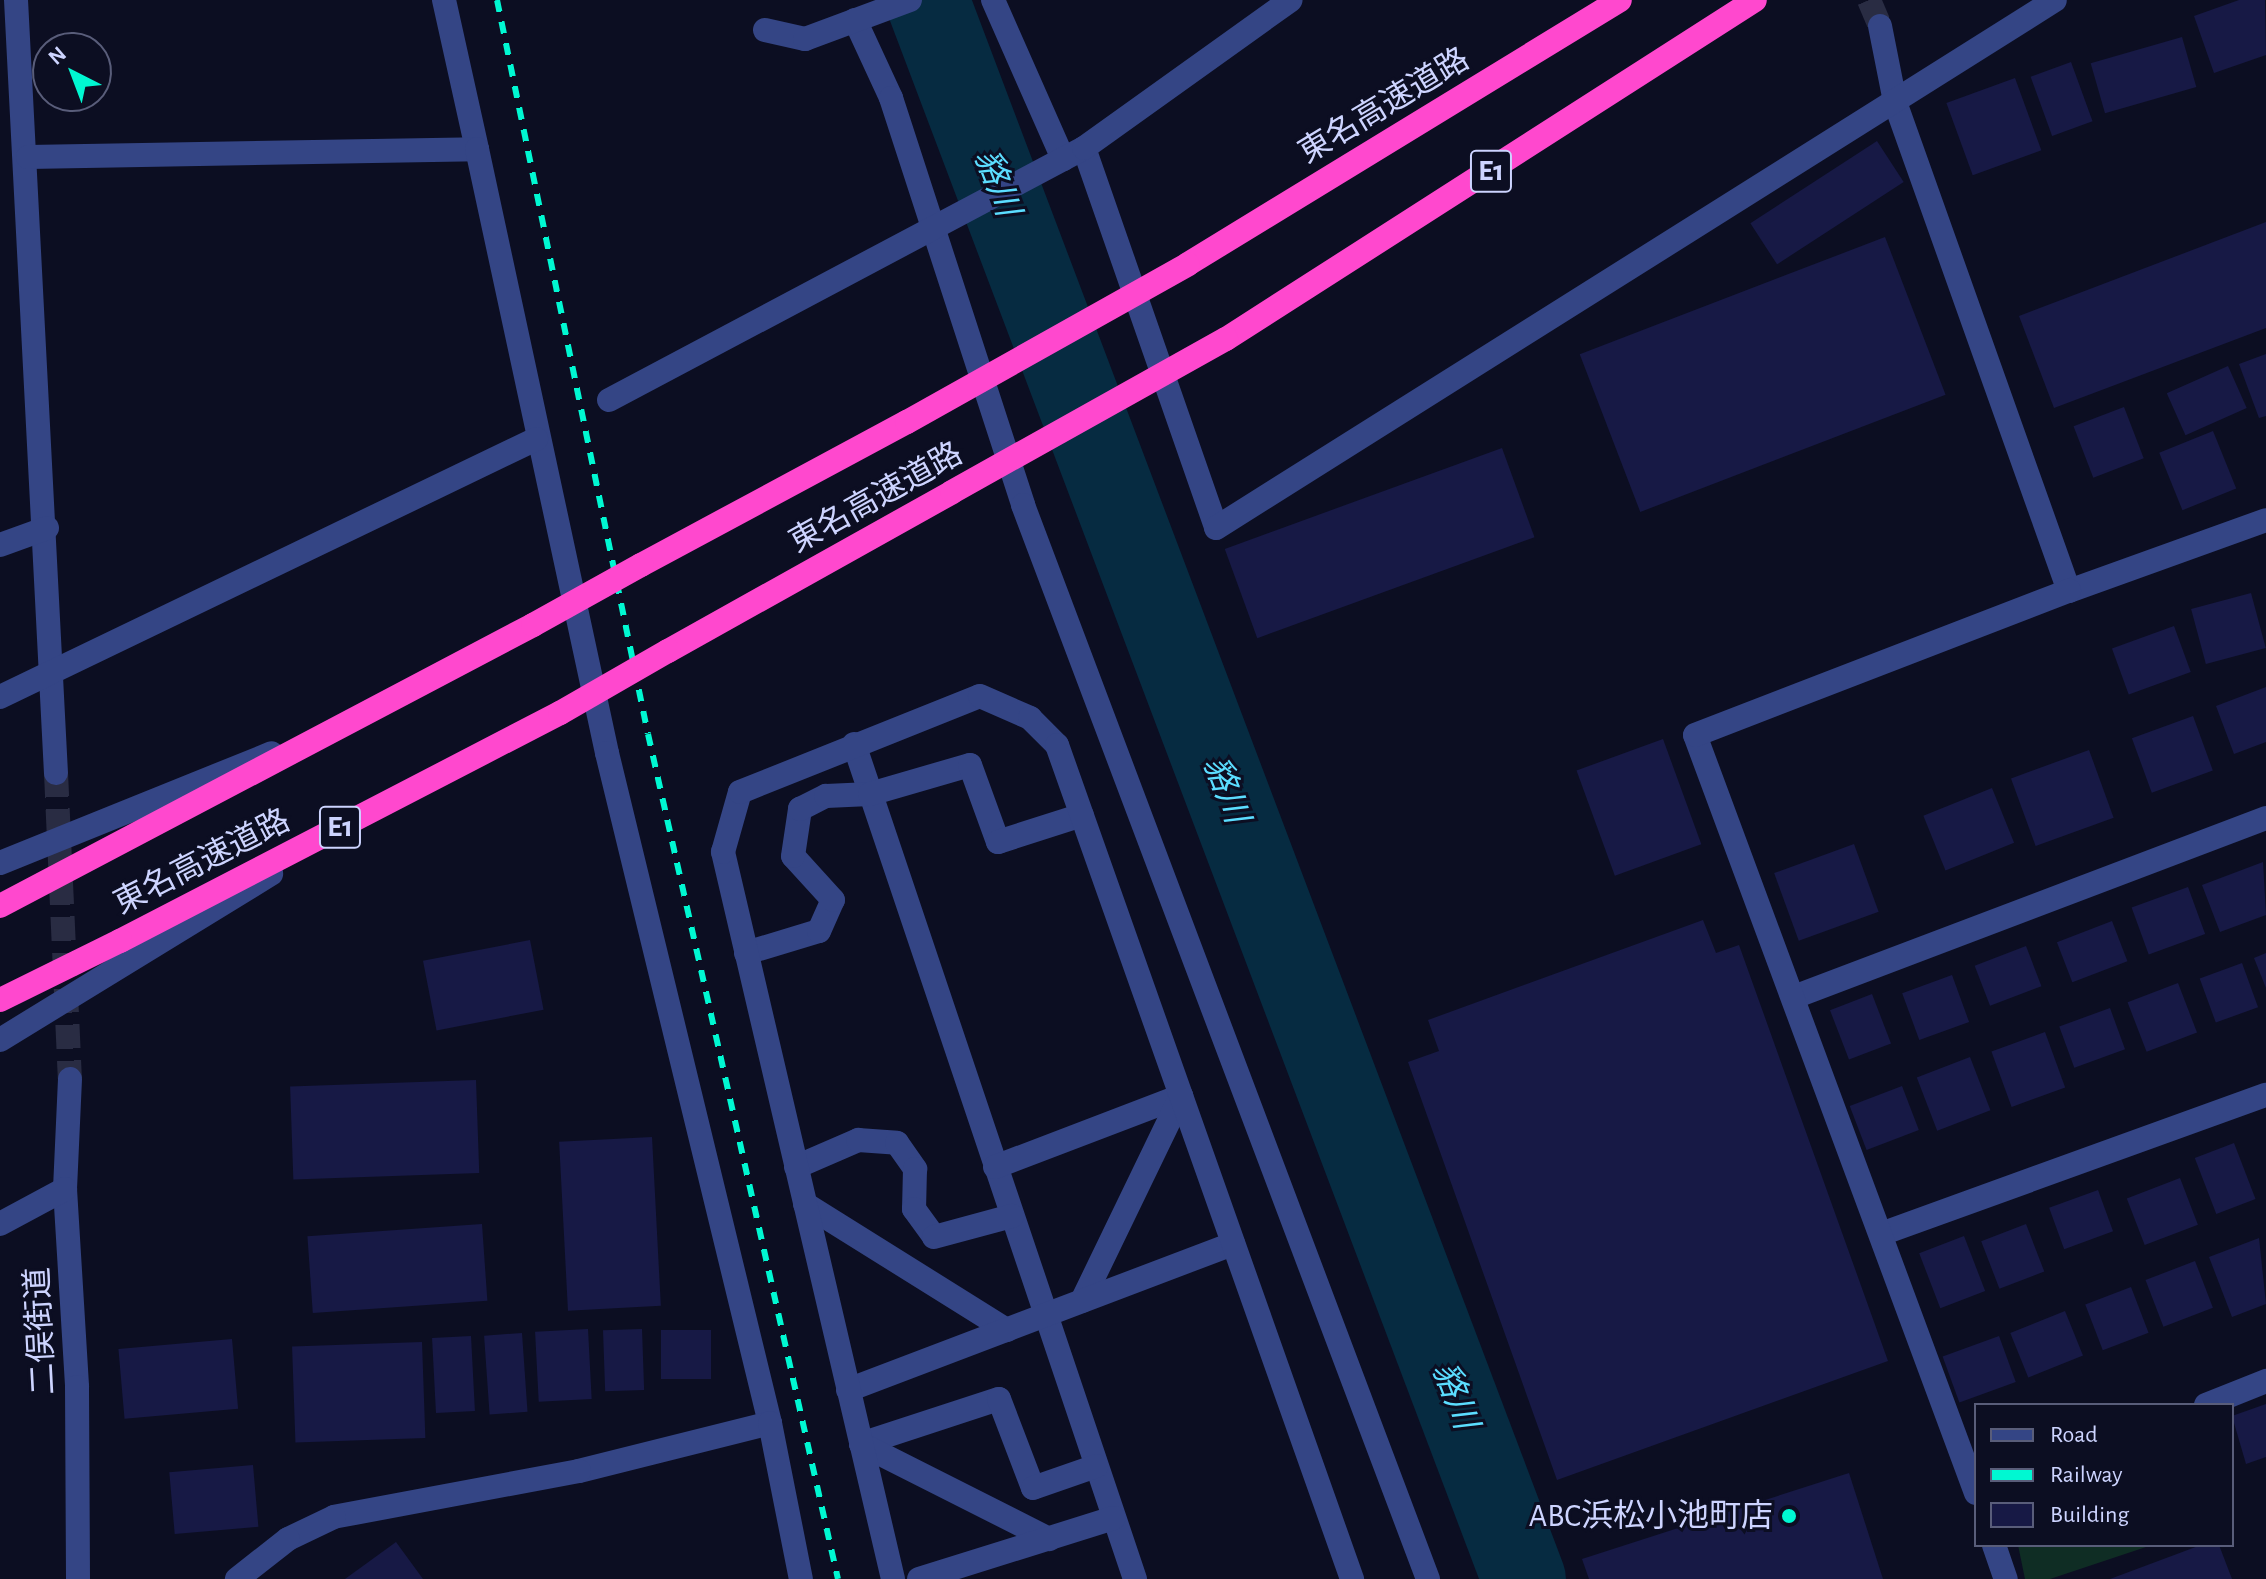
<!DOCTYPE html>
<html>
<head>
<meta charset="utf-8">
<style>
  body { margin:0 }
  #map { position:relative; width:2266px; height:1579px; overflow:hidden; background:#0c0e22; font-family:"Alegreya Sans","Noto Sans JP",sans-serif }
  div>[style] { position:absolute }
  .green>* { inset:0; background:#0f2d24 }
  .river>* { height:84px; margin:-42px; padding:0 42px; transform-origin:42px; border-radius:42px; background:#062b41 }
  .building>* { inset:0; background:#171945; transform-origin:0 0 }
  .minor-tunnel>* { height:24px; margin-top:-12px; transform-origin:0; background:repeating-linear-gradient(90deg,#292c43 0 24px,transparent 0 36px) }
  .minor>* { height:24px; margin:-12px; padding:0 12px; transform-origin:12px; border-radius:12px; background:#344585 }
  .highway>* { height:24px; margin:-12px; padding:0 12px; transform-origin:12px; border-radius:12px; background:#ff48ce }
  .rail>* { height:6px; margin-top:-3px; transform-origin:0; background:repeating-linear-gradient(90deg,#00f8d2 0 12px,transparent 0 22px) }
  .highway-bridge>* { height:24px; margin:-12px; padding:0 12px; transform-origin:12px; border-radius:12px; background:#ff48ce }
  .dots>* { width:22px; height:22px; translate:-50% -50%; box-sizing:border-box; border:4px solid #0c0e22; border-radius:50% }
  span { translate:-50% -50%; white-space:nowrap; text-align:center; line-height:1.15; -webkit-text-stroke:6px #0c0e22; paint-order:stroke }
  .shield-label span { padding:2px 6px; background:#0c0e22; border:2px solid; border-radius:6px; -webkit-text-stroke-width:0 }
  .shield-label { font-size:30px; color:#cdd4ff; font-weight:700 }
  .street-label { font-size:32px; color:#cdd4ff }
  .poi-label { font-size:32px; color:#cdd4ff }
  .right { translate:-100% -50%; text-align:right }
  .water-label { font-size:34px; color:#5bddff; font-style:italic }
  .legend { position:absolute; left:1974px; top:1403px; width:260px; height:144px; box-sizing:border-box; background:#0c0e22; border:2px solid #595d7a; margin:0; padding:10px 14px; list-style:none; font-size:24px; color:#cdd4ff }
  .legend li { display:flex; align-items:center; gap:16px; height:40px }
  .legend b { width:40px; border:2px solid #595d7a }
  .north { position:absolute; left:32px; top:32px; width:80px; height:80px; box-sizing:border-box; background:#0c0e22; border:2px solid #595d7a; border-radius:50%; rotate:318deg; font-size:22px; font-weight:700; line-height:32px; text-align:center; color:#cdd4ff }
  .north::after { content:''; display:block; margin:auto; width:28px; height:36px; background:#00f8d2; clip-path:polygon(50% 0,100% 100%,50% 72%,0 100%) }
</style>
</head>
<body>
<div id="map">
  <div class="green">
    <i style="clip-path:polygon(2018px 1545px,2152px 1545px,2050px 1579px,2025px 1579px)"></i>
  </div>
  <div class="river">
    <i style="left:927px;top:0;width:1688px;rotate:69.29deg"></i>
  </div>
  <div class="building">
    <i style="clip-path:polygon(2239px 0,2265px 0,2266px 55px,2214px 73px,2194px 16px)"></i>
    <i style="left:2182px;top:37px;width:52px;height:95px;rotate:74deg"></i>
    <i style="left:2071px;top:62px;width:63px;height:43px;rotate:70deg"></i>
    <i style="left:2015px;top:78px;width:77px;height:73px;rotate:70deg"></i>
    <i style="left:1877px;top:141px;width:49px;height:151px;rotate:57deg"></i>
    <i style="clip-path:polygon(2266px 222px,2266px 328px,2054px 408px,2019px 316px)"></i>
    <i style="left:1885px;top:237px;width:169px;height:327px;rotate:69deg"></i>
    <i style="clip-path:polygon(2266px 354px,2266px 416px,2259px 418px,2239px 364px)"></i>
    <i style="left:2228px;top:366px;width:46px;height:67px;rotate:66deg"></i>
    <i style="left:2124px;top:407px;width:55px;height:54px;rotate:69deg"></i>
    <i style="left:2213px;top:431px;width:62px;height:58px;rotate:68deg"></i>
    <i style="left:1502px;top:448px;width:95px;height:295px;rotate:70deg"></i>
    <i style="left:2251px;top:593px;width:57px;height:62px;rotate:75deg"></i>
    <i style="left:2174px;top:626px;width:49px;height:66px;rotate:70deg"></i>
    <i style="clip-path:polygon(2266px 687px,2266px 742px,2234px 754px,2216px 706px)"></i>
    <i style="left:2193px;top:716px;width:58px;height:65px;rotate:70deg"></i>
    <i style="left:1663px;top:739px;width:112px;height:92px;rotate:70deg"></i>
    <i style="left:2089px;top:750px;width:72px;height:83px;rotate:70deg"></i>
    <i style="left:1992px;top:788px;width:59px;height:74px;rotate:68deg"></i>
    <i style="left:1854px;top:844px;width:72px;height:85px;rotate:70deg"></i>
    <i style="clip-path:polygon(2263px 862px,2266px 915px,2220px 932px,2202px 885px)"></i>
    <i style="left:2188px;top:887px;width:50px;height:60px;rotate:70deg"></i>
    <i style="clip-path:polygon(1703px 920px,1716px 953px,1739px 945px,1888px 1361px,1557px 1480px,1408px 1062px,1439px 1051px,1428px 1020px)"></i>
    <i style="left:2112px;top:921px;width:43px;height:59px;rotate:69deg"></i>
    <i style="left:530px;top:940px;width:71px;height:109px;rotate:79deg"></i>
    <i style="left:2026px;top:946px;width:43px;height:55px;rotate:69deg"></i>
    <i style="clip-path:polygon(2266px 953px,2266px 988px,2254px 958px)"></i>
    <i style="left:2242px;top:963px;width:47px;height:45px;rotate:70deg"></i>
    <i style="left:1952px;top:975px;width:50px;height:53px;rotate:70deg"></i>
    <i style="left:2178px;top:983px;width:53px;height:54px;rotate:69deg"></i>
    <i style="left:1872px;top:994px;width:53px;height:45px;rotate:69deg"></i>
    <i style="left:2110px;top:1008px;width:44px;height:54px;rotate:70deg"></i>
    <i style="left:2045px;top:1032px;width:59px;height:57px;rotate:70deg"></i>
    <i style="left:1970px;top:1057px;width:57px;height:57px;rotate:69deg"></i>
    <i style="left:476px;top:1080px;width:93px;height:186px;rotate:88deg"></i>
    <i style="left:1902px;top:1086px;width:47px;height:56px;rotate:69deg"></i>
    <i style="left:652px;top:1137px;width:169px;height:93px;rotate:87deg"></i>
    <i style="left:2234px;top:1143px;width:60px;height:42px;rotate:69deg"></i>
    <i style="left:2180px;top:1178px;width:50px;height:57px;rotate:69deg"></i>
    <i style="left:2098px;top:1190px;width:44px;height:52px;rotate:70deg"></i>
    <i style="left:482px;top:1224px;width:77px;height:175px;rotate:86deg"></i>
    <i style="left:2026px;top:1224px;width:51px;height:48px;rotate:69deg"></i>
    <i style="left:1964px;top:1236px;width:59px;height:48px;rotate:69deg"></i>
    <i style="clip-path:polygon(2259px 1238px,2266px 1304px,2232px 1317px,2209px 1257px)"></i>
    <i style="left:2195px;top:1261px;width:50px;height:53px;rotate:69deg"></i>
    <i style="left:2131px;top:1287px;width:49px;height:49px;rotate:69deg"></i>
    <i style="left:2065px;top:1311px;width:48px;height:59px;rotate:68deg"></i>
    <i style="left:588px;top:1329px;width:70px;height:53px;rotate:87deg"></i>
    <i style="left:642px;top:1329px;width:61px;height:39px;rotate:88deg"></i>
    <i style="left:661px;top:1330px;width:50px;height:49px"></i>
    <i style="left:522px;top:1333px;width:79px;height:38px;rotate:86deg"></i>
    <i style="left:471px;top:1336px;width:75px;height:39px;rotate:87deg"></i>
    <i style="left:1999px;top:1336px;width:49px;height:60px;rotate:70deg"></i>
    <i style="left:232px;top:1339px;width:70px;height:114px;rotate:85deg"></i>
    <i style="left:422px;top:1342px;width:96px;height:130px;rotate:88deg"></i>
    <i style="clip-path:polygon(2266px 1404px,2266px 1457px,2246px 1464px,2232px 1416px)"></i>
    <i style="left:253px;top:1465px;width:62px;height:84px;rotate:85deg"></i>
    <i style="clip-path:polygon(1849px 1473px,1883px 1579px,1589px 1579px,1582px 1559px)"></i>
    <i style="clip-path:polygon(396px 1542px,423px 1579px,345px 1579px)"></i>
    <i style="clip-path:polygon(2201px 1545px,2219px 1545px,2232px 1579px,2110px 1579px)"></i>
  </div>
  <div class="minor-tunnel">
    <i style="left:1869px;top:0;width:28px;rotate:67deg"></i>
    <i style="left:56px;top:773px;width:306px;rotate:87.4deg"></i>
  </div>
  <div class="minor">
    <i style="left:16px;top:0;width:774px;rotate:87.04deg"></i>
    <i style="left:444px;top:0;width:153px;rotate:77.5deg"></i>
    <i style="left:993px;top:0;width:174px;rotate:66.2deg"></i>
    <i style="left:855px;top:20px;width:86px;rotate:65.2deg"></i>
    <i style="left:891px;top:98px;width:428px;rotate:72deg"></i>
    <i style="left:1023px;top:505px;width:1148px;rotate:69.34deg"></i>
    <i style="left:1880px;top:26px;width:77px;rotate:78.8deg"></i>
    <i style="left:1895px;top:102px;width:519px;rotate:70.41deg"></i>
    <i style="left:2069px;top:591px;width:209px;rotate:-19.8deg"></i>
    <i style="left:765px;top:30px;width:41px;rotate:12.7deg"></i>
    <i style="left:805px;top:39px;width:112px;rotate:-20.4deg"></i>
    <i style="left:1084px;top:148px;width:402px;rotate:70.8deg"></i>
    <i style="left:1216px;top:528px;width:991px;rotate:-32.18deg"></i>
    <i style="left:28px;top:157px;width:449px;rotate:-1deg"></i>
    <i style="left:477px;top:149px;width:618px;rotate:77.85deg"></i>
    <i style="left:607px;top:753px;width:690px;rotate:76.33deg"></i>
    <i style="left:770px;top:1423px;width:197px;rotate:165.9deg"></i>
    <i style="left:579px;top:1471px;width:249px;rotate:169.4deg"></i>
    <i style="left:334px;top:1517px;width:51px;rotate:154.4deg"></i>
    <i style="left:288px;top:1539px;width:65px;rotate:141.9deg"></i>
    <i style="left:609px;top:400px;width:538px;rotate:-27.95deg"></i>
    <i style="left:1084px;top:148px;width:254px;rotate:-35.6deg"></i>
    <i style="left:0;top:545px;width:50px;rotate:-19.9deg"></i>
    <i style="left:0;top:697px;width:595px;rotate:-25.7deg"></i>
    <i style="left:854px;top:744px;width:881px;rotate:71.4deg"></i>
    <i style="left:0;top:863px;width:293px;rotate:-22deg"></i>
    <i style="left:746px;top:953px;width:76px;rotate:-16.8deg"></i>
    <i style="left:819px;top:931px;width:34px;rotate:-66deg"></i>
    <i style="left:833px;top:900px;width:59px;rotate:-132.3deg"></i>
    <i style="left:793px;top:856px;width:48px;rotate:-81.5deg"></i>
    <i style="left:800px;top:809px;width:29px;rotate:-27deg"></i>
    <i style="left:826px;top:796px;width:44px;rotate:-2.6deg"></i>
    <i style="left:870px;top:794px;width:104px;rotate:-16.2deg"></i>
    <i style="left:970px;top:765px;width:82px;rotate:70deg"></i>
    <i style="left:998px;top:842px;width:88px;rotate:-17.8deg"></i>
    <i style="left:1794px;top:997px;width:505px;rotate:-20.77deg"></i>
    <i style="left:0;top:1040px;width:318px;rotate:-31.5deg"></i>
    <i style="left:70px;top:1079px;width:110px;rotate:92.6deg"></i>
    <i style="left:65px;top:1189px;width:198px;rotate:86.5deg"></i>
    <i style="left:77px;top:1387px;width:192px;rotate:89.7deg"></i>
    <i style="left:796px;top:1167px;width:68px;rotate:-23.5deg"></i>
    <i style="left:858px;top:1140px;width:39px;rotate:4deg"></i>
    <i style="left:897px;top:1143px;width:32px;rotate:55deg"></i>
    <i style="left:915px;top:1169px;width:40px;rotate:91.4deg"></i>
    <i style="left:914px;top:1209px;width:34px;rotate:54deg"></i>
    <i style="left:934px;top:1237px;width:81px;rotate:-15.1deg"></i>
    <i style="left:995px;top:1167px;width:199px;rotate:-20.9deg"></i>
    <i style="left:805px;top:1204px;width:238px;rotate:32deg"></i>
    <i style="left:0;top:1224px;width:74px;rotate:-28.3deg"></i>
    <i style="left:1881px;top:1234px;width:409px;rotate:-19.9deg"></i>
    <i style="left:1082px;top:1301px;width:228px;rotate:-64.2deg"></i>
    <i style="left:848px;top:1390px;width:412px;rotate:-20.8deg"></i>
    <i style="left:2206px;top:1405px;width:65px;rotate:-21.8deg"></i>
    <i style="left:770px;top:1423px;width:159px;rotate:78.8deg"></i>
    <i style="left:861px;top:1444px;width:145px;rotate:-18.1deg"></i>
    <i style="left:999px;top:1399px;width:95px;rotate:69.1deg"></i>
    <i style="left:1033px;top:1488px;width:67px;rotate:-19.2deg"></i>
    <i style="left:861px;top:1444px;width:211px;rotate:26.8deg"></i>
    <i style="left:1976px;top:1493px;width:808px;rotate:-110.34deg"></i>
    <i style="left:1695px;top:735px;width:401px;rotate:-21.1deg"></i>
    <i style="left:1994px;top:1545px;width:36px;rotate:71deg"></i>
    <i style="left:893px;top:1579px;width:747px;rotate:-103.16deg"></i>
    <i style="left:723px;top:852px;width:62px;rotate:-74.2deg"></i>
    <i style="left:740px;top:792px;width:258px;rotate:-21.8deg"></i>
    <i style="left:980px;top:696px;width:55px;rotate:23.7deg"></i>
    <i style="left:1030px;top:718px;width:38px;rotate:45deg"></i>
    <i style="left:1057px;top:745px;width:885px;rotate:70.52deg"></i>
    <i style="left:919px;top:1579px;width:204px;rotate:-17.4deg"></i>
  </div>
  <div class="highway">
    <i style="left:1188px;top:264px;width:506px;rotate:-31.43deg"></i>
    <i style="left:1226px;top:339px;width:628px;rotate:-32.65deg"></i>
    <i style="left:641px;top:565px;width:302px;rotate:-28.3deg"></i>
    <i style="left:668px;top:651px;width:325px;rotate:-29.2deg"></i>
    <i style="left:0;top:906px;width:603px;rotate:-27.8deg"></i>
    <i style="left:120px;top:941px;width:496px;rotate:-27.4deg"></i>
  </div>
  <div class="rail">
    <i style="left:497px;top:0;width:749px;rotate:78.38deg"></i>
    <i style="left:648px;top:734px;width:866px;rotate:77.33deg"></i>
  </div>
  <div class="highway-bridge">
    <i style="left:907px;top:422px;width:322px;rotate:-29.3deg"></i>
    <i style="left:952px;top:492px;width:314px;rotate:-29.2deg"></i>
    <i style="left:533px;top:625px;width:124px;rotate:-29.1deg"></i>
    <i style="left:560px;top:713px;width:125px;rotate:-29.9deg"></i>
    <i style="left:0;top:1000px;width:134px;rotate:-26.2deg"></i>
  </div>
  <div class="dots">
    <i style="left:1789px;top:1516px;background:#00f8d2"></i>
  </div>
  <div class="shield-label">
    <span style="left:1491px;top:171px">E1</span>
    <span style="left:340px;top:827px">E1</span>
  </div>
  <div class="street-label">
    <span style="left:1384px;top:106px;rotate:-31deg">東名高速道路</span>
    <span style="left:876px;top:498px;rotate:-29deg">東名高速道路</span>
    <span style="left:202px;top:862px;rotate:-27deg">東名高速道路</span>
    <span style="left:41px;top:1331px;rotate:-93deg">二俣街道</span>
  </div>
  <div class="poi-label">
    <span class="right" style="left:1773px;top:1516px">ABC浜松小池町店</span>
  </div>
  <div class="water-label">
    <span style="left:996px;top:183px;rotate:69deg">貉川</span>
    <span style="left:1225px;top:790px;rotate:69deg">貉川</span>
    <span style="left:1454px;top:1396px;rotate:69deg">貉川</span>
  </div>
  <ul class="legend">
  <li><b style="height:10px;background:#344585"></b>Road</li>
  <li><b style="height:10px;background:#00f8d2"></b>Railway</li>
  <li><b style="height:22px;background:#171945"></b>Building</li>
  </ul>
  <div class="north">N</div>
</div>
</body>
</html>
